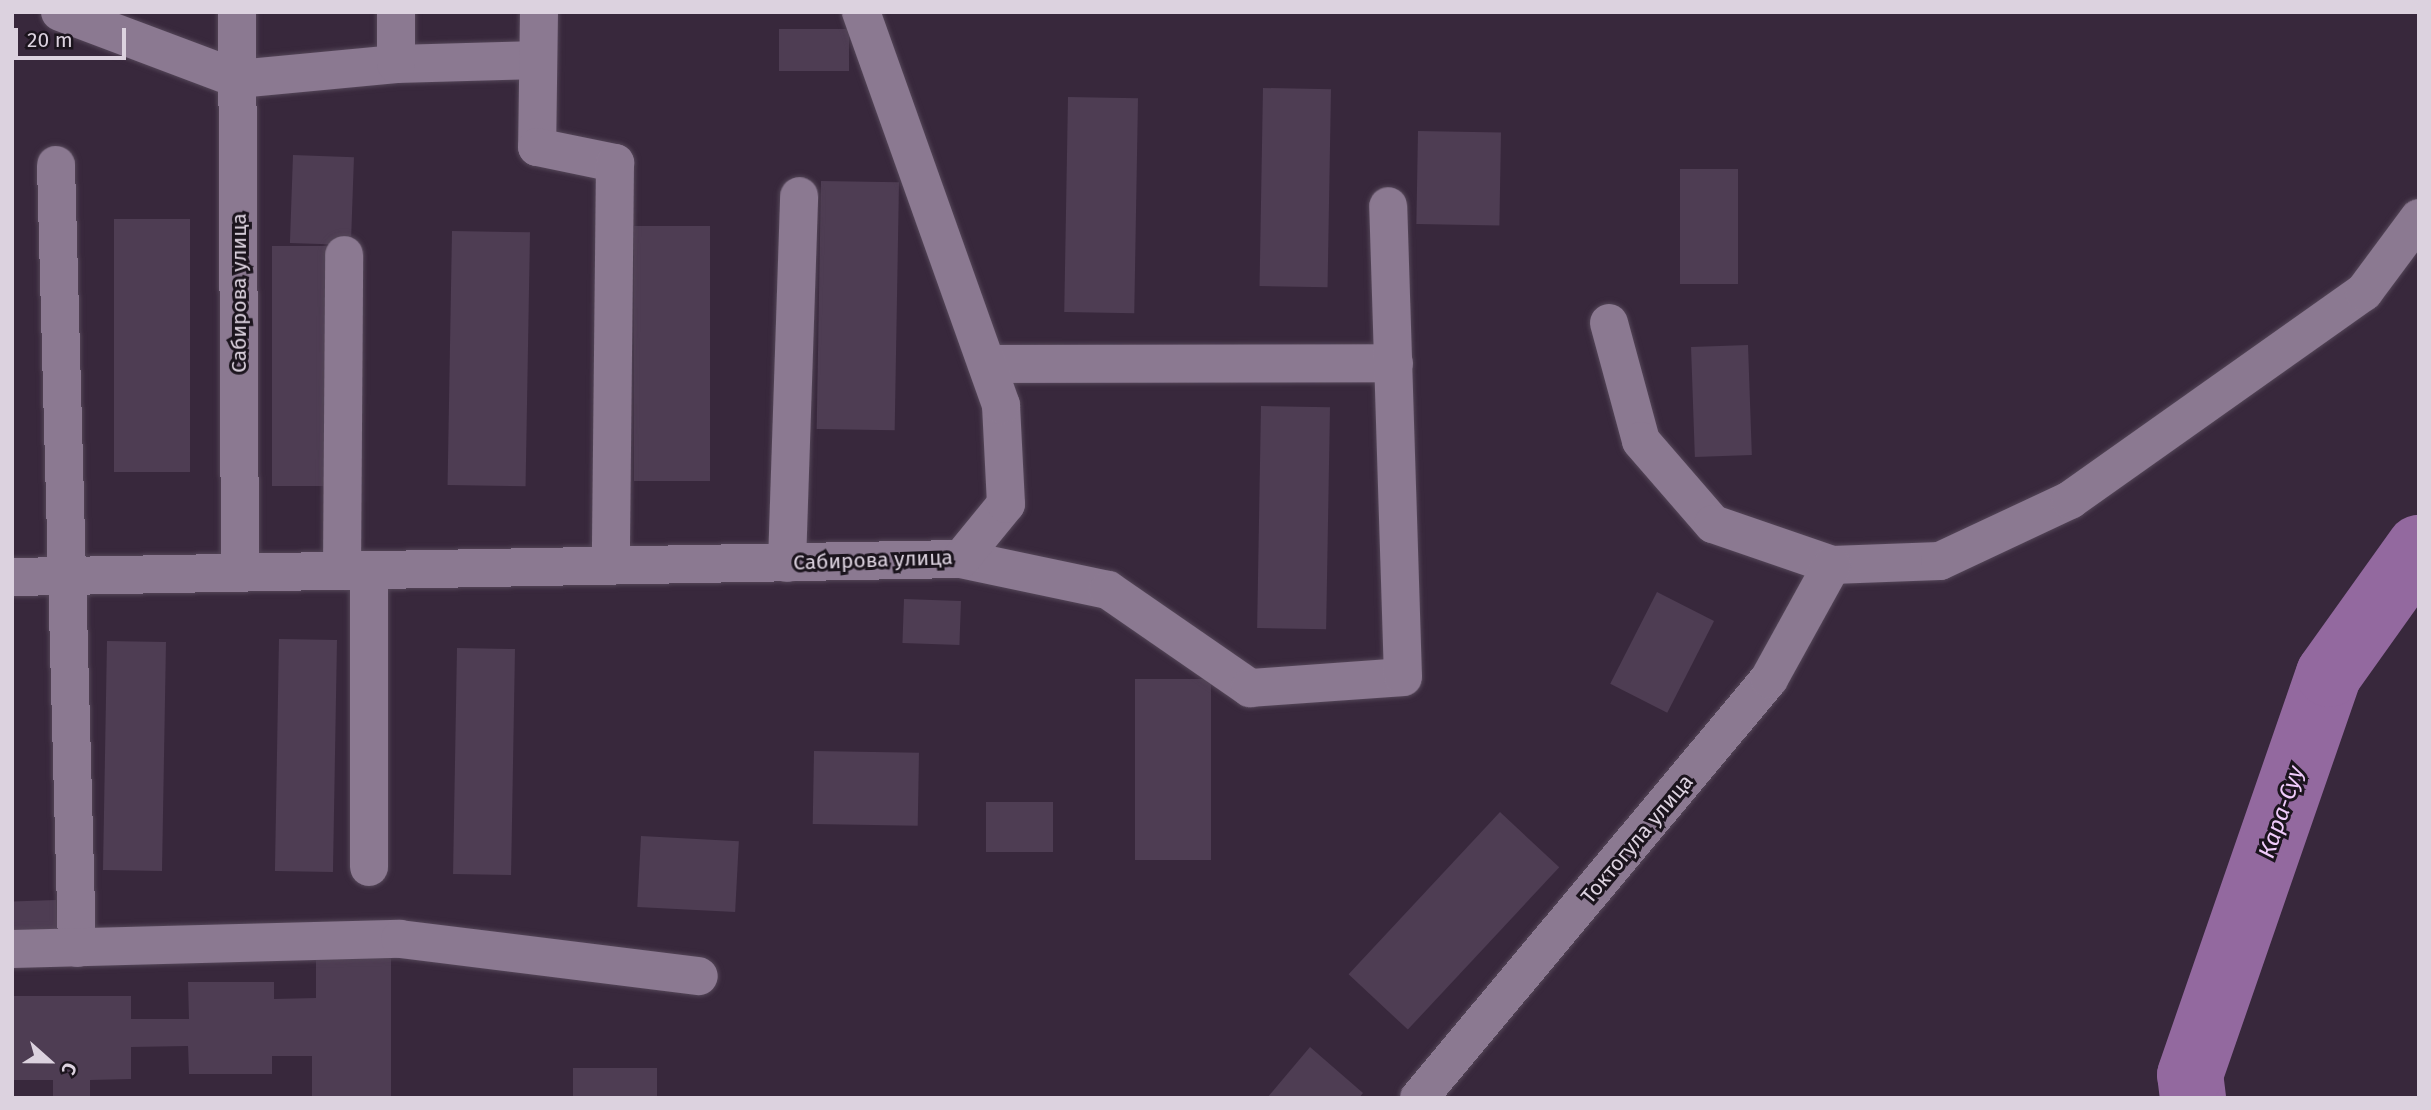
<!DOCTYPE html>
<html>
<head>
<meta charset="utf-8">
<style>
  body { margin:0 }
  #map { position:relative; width:2431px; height:1110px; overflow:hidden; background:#38283c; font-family:"Fira Sans",sans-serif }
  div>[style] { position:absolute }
  .river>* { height:66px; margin:-33px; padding:0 33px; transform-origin:33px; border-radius:33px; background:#93699f }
  .building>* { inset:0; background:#4e3d53; transform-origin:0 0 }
  .roads { filter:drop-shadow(0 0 2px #544658) drop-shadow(0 0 2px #544658) }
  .minor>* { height:38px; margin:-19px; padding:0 19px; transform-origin:19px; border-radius:19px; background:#8b7991 }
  span { translate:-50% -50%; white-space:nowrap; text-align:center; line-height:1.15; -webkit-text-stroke:6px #1b141d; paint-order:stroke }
  .street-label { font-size:21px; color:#dcd2df }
  .water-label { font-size:23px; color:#f1ccfc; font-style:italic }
  .frame { position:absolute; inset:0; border:14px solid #dcd2df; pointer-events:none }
  .north { position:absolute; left:14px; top:1026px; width:70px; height:70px; -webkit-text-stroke:5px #1b141d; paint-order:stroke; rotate:111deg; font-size:19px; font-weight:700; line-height:28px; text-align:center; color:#dcd2df }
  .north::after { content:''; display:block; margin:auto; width:24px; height:32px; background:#dcd2df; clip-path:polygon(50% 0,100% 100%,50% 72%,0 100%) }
  .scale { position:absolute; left:14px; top:28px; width:112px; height:32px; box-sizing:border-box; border:4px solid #dcd2df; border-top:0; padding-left:9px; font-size:21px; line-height:24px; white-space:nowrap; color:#dcd2df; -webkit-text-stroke:5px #1b141d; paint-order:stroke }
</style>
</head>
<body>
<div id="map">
  <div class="river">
    <i style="left:2193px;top:1098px;width:23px;rotate:-97deg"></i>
    <i style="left:2190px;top:1075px;width:424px;rotate:-70.9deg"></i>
    <i style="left:2329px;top:674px;width:155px;rotate:-54.5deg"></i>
  </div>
  <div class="building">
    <i style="left:779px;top:29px;width:70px;height:42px"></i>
    <i style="left:1263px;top:88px;width:68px;height:198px;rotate:1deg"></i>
    <i style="left:1068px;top:97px;width:70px;height:215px;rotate:1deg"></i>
    <i style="left:1418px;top:131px;width:83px;height:93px;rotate:1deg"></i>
    <i style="left:293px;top:155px;width:61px;height:88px;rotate:2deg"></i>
    <i style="left:1738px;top:169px;width:115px;height:58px;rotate:90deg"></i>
    <i style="left:821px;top:181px;width:78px;height:248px;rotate:1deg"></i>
    <i style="left:114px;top:219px;width:76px;height:253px"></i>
    <i style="left:634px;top:226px;width:76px;height:255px"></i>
    <i style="left:452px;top:231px;width:78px;height:254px;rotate:1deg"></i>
    <i style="left:272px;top:246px;width:63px;height:240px"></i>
    <i style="left:1748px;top:345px;width:110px;height:57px;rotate:88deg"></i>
    <i style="left:1261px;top:406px;width:69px;height:222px;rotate:1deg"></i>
    <i style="left:1657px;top:592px;width:64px;height:103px;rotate:27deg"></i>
    <i style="left:904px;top:599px;width:57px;height:44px;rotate:2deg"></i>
    <i style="left:279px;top:639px;width:58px;height:232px;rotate:1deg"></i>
    <i style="left:107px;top:641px;width:59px;height:229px;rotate:1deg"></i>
    <i style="left:457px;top:648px;width:58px;height:226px;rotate:1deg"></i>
    <i style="left:1135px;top:679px;width:76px;height:181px"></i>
    <i style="left:814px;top:751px;width:105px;height:73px;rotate:1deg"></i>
    <i style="left:986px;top:802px;width:67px;height:50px"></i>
    <i style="left:1500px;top:812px;width:81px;height:222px;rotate:43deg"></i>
    <i style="left:641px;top:836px;width:98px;height:71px;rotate:3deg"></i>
    <i style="left:56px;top:900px;width:32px;height:44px;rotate:88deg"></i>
    <i style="clip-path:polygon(391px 956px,391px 1098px,312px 1098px,312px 1056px,272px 1056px,272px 1074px,189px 1074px,188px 1046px,131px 1047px,131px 1079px,90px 1080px,90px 1098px,53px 1098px,53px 1080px,12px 1080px,12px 996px,131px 996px,131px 1019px,189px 1019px,188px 982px,274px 982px,274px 999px,316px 998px,316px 957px)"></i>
    <i style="clip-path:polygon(1310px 1047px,1363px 1093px,1359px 1098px,1267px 1098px)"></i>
    <i style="left:573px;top:1068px;width:84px;height:30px"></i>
  </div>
  <div class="roads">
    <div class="minor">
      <i style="left:60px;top:12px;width:190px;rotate:20.6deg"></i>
      <i style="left:238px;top:79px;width:159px;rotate:-5.4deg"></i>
      <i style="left:396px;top:64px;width:142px;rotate:-1.6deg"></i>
      <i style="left:237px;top:12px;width:561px;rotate:89.69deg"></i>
      <i style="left:539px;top:12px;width:135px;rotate:90.8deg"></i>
      <i style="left:537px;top:147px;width:80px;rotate:11.6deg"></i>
      <i style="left:615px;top:163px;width:403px;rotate:90.6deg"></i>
      <i style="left:396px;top:64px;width:52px;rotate:-90deg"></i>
      <i style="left:56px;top:165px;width:783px;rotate:88.46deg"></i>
      <i style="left:1609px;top:323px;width:122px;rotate:74.8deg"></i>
      <i style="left:1641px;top:441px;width:110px;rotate:49.1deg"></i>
      <i style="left:1713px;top:524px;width:126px;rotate:19deg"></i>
      <i style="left:1832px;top:565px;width:108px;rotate:-2.1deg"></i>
      <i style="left:1940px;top:561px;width:144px;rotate:-25.1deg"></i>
      <i style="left:2070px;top:500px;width:360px;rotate:-35.3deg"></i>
      <i style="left:2364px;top:292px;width:92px;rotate:-53.4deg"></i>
      <i style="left:987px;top:364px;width:407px;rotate:-0.1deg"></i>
      <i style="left:961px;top:559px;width:150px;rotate:11.9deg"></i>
      <i style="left:1108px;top:590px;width:173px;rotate:34.6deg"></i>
      <i style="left:1250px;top:688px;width:153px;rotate:-4.1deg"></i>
      <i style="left:1403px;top:677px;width:471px;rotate:-91.8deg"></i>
      <i style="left:787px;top:563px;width:367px;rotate:-88.1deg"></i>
      <i style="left:342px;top:571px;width:316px;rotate:-89.6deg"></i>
      <i style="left:369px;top:571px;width:296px;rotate:90deg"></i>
      <i style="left:12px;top:577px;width:949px;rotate:-1.09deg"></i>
      <i style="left:961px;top:559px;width:71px;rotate:-50.7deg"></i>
      <i style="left:1006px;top:504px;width:99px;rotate:-92.9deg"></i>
      <i style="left:1001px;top:405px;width:417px;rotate:-109.6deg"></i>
      <i style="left:12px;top:949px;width:388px;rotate:-1.5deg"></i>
      <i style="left:400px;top:939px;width:301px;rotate:7.1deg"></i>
      <i style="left:1419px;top:1098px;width:546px;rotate:-50.13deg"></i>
      <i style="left:1769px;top:679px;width:130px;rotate:-61.1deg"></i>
    </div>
  </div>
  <div class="street-label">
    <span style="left:239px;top:293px;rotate:-90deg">Сабирова улица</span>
    <span style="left:873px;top:560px;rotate:-2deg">Сабирова улица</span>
    <span style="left:1637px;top:839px;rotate:-50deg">Токтогула улица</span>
  </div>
  <div class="water-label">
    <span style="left:2281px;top:812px;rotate:-71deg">Кара-Суу</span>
  </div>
  <div class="frame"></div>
  <div class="north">С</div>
  <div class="scale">20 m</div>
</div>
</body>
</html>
